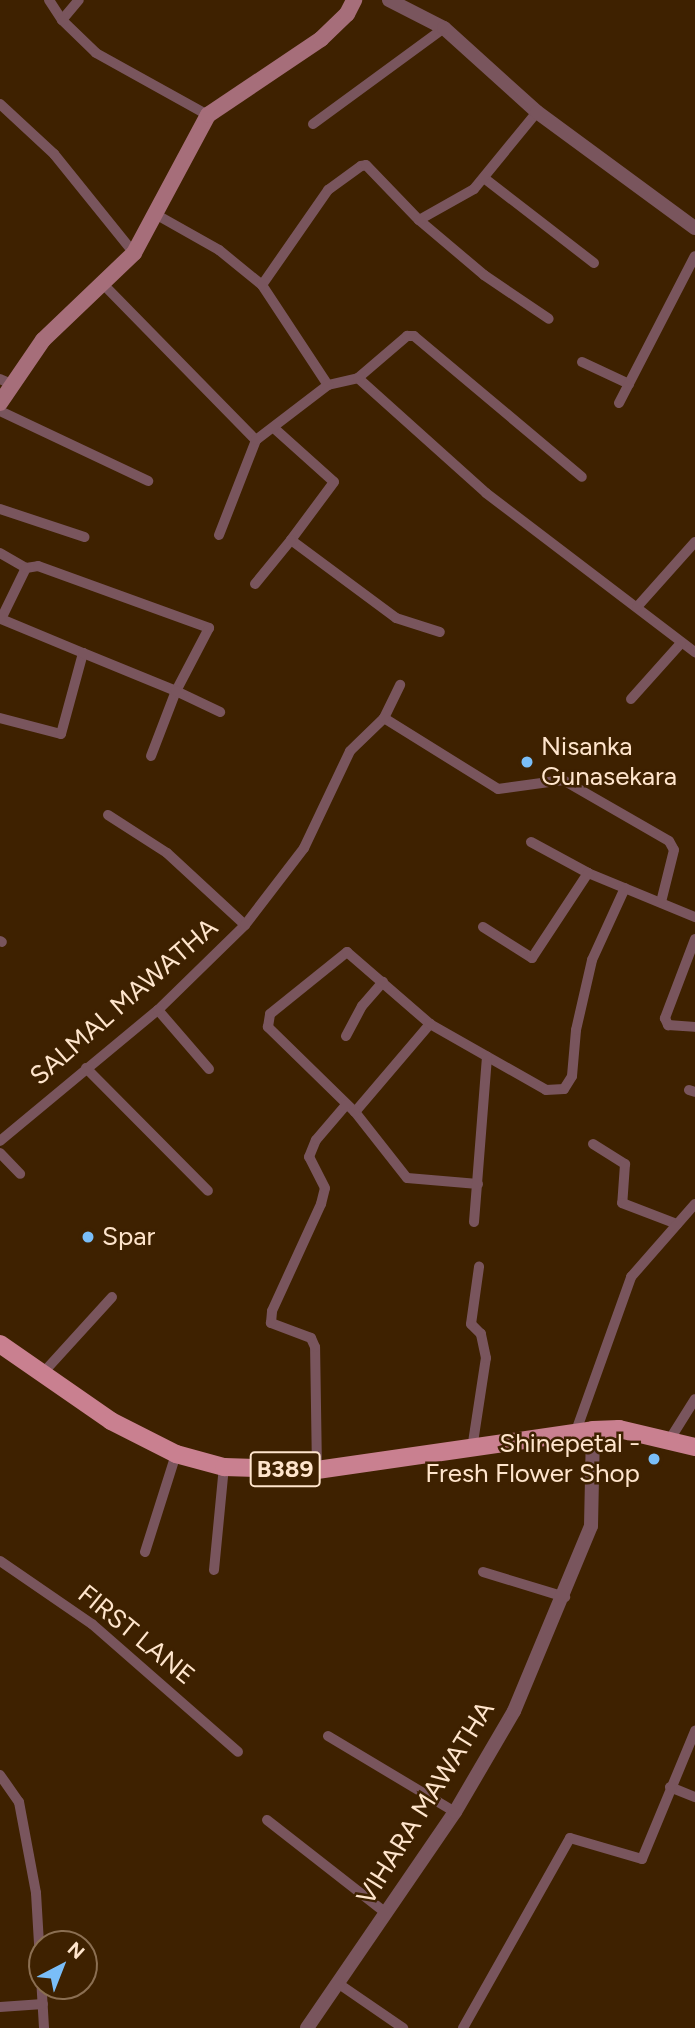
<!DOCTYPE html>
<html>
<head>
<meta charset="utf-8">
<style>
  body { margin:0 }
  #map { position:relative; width:695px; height:2028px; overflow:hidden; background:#3e2100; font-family:Figtree,sans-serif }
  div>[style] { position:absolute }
  .minor>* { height:10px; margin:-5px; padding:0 5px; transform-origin:5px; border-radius:5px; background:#79555d }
  .tertiary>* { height:14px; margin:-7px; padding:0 7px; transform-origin:7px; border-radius:7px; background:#79555d }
  .secondary>* { height:16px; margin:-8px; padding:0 8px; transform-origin:8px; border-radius:8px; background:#a66e7a }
  .primary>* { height:18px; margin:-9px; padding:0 9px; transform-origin:9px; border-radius:9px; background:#c98090 }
  .dots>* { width:19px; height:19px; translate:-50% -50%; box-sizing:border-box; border:4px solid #3e2100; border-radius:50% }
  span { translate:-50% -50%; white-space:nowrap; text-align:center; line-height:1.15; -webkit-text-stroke:5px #3e2100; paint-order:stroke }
  .shield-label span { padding:2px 5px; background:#3e2100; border:2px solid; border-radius:5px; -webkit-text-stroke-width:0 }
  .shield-label { font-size:24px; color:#ffe5cc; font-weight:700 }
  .poi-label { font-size:26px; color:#ffe5cc }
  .left { translate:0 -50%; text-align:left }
  .right { translate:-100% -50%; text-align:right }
  .street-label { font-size:26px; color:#ffe5cc }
  .north { position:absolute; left:28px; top:1930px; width:70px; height:70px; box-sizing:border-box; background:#3e2100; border:2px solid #8b6f52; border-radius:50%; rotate:42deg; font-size:19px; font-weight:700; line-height:28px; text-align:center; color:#ffe5cc }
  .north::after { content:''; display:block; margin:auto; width:24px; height:32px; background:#7abef8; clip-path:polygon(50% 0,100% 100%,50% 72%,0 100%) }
</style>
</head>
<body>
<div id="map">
  <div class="minor">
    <i style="left:49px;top:0;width:24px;rotate:57deg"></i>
    <i style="left:62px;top:20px;width:47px;rotate:44.1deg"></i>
    <i style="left:96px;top:53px;width:128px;rotate:29deg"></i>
    <i style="left:62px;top:20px;width:26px;rotate:-50deg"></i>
    <i style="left:0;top:104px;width:74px;rotate:42.8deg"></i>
    <i style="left:54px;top:154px;width:127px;rotate:51.1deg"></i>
    <i style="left:313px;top:124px;width:162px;rotate:-36.2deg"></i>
    <i style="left:484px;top:178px;width:139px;rotate:37.7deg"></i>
    <i style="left:157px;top:215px;width:71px;rotate:29.4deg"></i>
    <i style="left:219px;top:250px;width:55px;rotate:39.1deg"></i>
    <i style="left:262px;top:285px;width:120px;rotate:56.6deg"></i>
    <i style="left:328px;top:385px;width:31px;rotate:-13deg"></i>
    <i style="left:358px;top:378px;width:172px;rotate:41.9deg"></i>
    <i style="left:486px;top:493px;width:263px;rotate:37.3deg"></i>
    <i style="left:419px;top:220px;width:85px;rotate:40.2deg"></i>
    <i style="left:484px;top:275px;width:78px;rotate:34.1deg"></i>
    <i style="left:102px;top:283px;width:220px;rotate:45.6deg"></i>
    <i style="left:262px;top:285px;width:116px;rotate:-55.2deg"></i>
    <i style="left:328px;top:190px;width:41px;rotate:-36deg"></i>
    <i style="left:361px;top:166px;width:5px;rotate:-11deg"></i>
    <i style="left:366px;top:165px;width:76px;rotate:46.1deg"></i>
    <i style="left:419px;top:220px;width:63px;rotate:-29.4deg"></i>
    <i style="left:474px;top:189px;width:99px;rotate:-50.7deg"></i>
    <i style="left:582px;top:362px;width:52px;rotate:25.1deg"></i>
    <i style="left:358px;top:378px;width:65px;rotate:-40.6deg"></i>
    <i style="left:407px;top:336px;width:7px"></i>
    <i style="left:414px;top:336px;width:219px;rotate:40deg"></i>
    <i style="left:0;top:379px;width:12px;rotate:24deg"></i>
    <i style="left:619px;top:403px;width:165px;rotate:-62.7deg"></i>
    <i style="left:0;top:411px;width:164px;rotate:25.3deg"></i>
    <i style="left:275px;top:429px;width:79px;rotate:41.9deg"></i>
    <i style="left:334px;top:482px;width:72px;rotate:126.6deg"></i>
    <i style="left:291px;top:540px;width:131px;rotate:36.6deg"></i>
    <i style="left:396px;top:618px;width:46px;rotate:17.7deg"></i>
    <i style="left:0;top:509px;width:89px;rotate:18.4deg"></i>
    <i style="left:219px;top:535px;width:102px;rotate:-68.7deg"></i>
    <i style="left:256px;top:440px;width:91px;rotate:-37.4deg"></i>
    <i style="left:0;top:553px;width:30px;rotate:30deg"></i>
    <i style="left:255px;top:584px;width:57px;rotate:-50.7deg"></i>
    <i style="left:637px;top:607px;width:87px;rotate:-48.3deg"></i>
    <i style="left:631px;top:699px;width:75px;rotate:-48.2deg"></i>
    <i style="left:0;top:718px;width:63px;rotate:14.7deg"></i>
    <i style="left:61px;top:734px;width:84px;rotate:-74.8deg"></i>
    <i style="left:83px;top:653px;width:89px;rotate:-157.5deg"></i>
    <i style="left:1px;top:619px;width:57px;rotate:-63.9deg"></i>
    <i style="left:26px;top:568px;width:12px;rotate:-9deg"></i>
    <i style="left:38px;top:566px;width:182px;rotate:19.9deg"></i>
    <i style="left:209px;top:628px;width:71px;rotate:117.6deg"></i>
    <i style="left:176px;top:691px;width:100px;rotate:-157.8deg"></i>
    <i style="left:384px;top:718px;width:134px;rotate:31.9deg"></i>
    <i style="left:498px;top:789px;width:66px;rotate:-7.9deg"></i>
    <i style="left:563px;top:780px;width:122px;rotate:29.9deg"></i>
    <i style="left:669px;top:841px;width:10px;rotate:61deg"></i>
    <i style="left:674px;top:850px;width:54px;rotate:104deg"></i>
    <i style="left:151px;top:756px;width:70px;rotate:-69deg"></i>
    <i style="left:176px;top:691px;width:49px;rotate:25.5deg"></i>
    <i style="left:108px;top:815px;width:70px;rotate:32.8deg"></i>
    <i style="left:167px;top:853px;width:106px;rotate:42.7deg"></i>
    <i style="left:531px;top:842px;width:65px;rotate:28.5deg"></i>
    <i style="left:588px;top:873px;width:116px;rotate:22.4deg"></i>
    <i style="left:483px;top:927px;width:58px;rotate:32.3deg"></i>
    <i style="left:532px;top:958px;width:102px;rotate:-56.6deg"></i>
    <i style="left:695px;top:939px;width:85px;rotate:110.8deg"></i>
    <i style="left:665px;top:1018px;width:8px;rotate:67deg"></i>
    <i style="left:668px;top:1025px;width:27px;rotate:4deg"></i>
    <i style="left:0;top:941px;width:2px;rotate:27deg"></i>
    <i style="left:158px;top:1010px;width:78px;rotate:49.2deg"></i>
    <i style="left:346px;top:1036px;width:34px;rotate:-62deg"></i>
    <i style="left:362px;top:1006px;width:32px;rotate:-49deg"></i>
    <i style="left:86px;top:1068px;width:173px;rotate:45.2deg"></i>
    <i style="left:689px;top:1090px;width:6px;rotate:18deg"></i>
    <i style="left:355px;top:1112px;width:116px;rotate:-49.6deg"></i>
    <i style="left:0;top:1141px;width:205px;rotate:-39.7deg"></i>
    <i style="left:158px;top:1010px;width:122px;rotate:-44.3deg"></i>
    <i style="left:245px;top:925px;width:97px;rotate:-52.5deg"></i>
    <i style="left:304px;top:848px;width:107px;rotate:-64.6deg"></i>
    <i style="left:350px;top:751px;width:47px;rotate:-44.1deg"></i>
    <i style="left:384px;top:718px;width:37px;rotate:-64deg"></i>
    <i style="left:593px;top:1144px;width:38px;rotate:32deg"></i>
    <i style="left:625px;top:1164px;width:39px;rotate:94deg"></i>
    <i style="left:622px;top:1203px;width:59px;rotate:20.9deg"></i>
    <i style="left:0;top:1153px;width:29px;rotate:46deg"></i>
    <i style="left:478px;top:1184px;width:71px;rotate:-175.2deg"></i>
    <i style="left:407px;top:1178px;width:84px;rotate:-128.2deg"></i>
    <i style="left:355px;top:1112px;width:122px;rotate:-135.7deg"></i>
    <i style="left:268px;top:1027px;width:13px;rotate:-81deg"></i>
    <i style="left:270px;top:1014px;width:99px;rotate:-38.8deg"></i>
    <i style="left:347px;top:952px;width:110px;rotate:40.9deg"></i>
    <i style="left:430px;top:1024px;width:133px;rotate:29.6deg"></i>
    <i style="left:546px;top:1090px;width:18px;rotate:-3deg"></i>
    <i style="left:564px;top:1089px;width:15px;rotate:-58deg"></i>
    <i style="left:572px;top:1076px;width:46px;rotate:-85deg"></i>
    <i style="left:576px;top:1030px;width:72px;rotate:-77.1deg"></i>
    <i style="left:592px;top:960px;width:79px;rotate:-65.4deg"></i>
    <i style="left:474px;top:1222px;width:166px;rotate:-85.5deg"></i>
    <i style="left:42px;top:1374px;width:104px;rotate:-47.7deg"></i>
    <i style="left:576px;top:1431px;width:164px;rotate:-70.3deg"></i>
    <i style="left:631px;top:1277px;width:97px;rotate:-48.8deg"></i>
    <i style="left:670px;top:1439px;width:47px;rotate:-58deg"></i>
    <i style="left:472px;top:1449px;width:92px;rotate:-81.3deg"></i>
    <i style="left:486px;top:1358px;width:25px;rotate:-102deg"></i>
    <i style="left:481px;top:1334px;width:14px;rotate:-135deg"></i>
    <i style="left:471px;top:1324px;width:58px;rotate:-82deg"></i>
    <i style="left:317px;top:1470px;width:123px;rotate:-90.9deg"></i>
    <i style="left:315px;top:1347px;width:10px;rotate:-114deg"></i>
    <i style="left:311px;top:1338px;width:43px;rotate:-159.4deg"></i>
    <i style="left:271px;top:1323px;width:12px;rotate:-85deg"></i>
    <i style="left:272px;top:1311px;width:118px;rotate:-65.4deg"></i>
    <i style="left:321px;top:1204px;width:16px;rotate:-76deg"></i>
    <i style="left:325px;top:1188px;width:35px;rotate:-117deg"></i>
    <i style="left:309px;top:1157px;width:18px;rotate:-68deg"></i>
    <i style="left:316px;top:1140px;width:46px;rotate:-49.4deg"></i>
    <i style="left:145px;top:1552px;width:103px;rotate:-72.4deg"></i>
    <i style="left:0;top:1561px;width:112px;rotate:34.4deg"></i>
    <i style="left:92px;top:1624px;width:194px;rotate:41.2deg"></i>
    <i style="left:214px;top:1570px;width:103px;rotate:-84.5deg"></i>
    <i style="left:483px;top:1572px;width:86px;rotate:17deg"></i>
    <i style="left:328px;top:1736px;width:148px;rotate:30.9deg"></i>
    <i style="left:0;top:1775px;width:33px;rotate:55deg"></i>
    <i style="left:19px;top:1802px;width:93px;rotate:79.4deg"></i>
    <i style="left:36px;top:1893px;width:135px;rotate:86.6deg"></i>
    <i style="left:670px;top:1787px;width:27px;rotate:22deg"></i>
    <i style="left:267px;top:1820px;width:151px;rotate:38deg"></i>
    <i style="left:339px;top:1984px;width:78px;rotate:34.5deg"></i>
    <i style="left:0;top:2007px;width:43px;rotate:-4deg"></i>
    <i style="left:463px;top:2028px;width:218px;rotate:-60.6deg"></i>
    <i style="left:570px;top:1838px;width:75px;rotate:16.3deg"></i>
    <i style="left:642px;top:1859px;width:139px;rotate:-67.5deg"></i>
  </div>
  <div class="tertiary">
    <i style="left:389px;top:0;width:62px;rotate:27deg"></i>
    <i style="left:444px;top:28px;width:125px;rotate:42.1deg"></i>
    <i style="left:537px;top:112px;width:196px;rotate:36.3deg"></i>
    <i style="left:307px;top:2028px;width:262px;rotate:-55.6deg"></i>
    <i style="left:455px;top:1812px;width:117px;rotate:-59.7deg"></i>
    <i style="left:514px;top:1711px;width:200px;rotate:-67.4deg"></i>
    <i style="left:591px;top:1526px;width:96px;rotate:-88.8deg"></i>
  </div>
  <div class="secondary">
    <i style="left:0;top:403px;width:76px;rotate:-55.7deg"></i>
    <i style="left:43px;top:340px;width:126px;rotate:-43.7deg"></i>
    <i style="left:134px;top:253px;width:157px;rotate:-61.8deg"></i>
    <i style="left:208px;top:115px;width:136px;rotate:-33.9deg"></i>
    <i style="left:321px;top:39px;width:36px;rotate:-44deg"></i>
    <i style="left:347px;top:14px;width:16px;rotate:-63deg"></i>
  </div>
  <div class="primary">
    <i style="left:0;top:1344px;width:135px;rotate:34.7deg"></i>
    <i style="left:111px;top:1421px;width:73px;rotate:26.9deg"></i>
    <i style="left:176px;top:1454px;width:50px;rotate:15.2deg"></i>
    <i style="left:224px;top:1467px;width:93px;rotate:1.8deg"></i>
    <i style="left:317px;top:1470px;width:279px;rotate:-8.2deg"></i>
    <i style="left:593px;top:1430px;width:26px;rotate:-2deg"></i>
    <i style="left:619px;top:1429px;width:78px;rotate:13.3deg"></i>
  </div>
  <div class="dots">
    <i style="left:527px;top:762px;background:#7abef8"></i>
    <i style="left:88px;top:1237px;background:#7abef8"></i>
    <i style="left:654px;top:1459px;background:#7abef8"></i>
  </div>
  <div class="shield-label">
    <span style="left:285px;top:1469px">B389</span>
  </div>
  <div class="poi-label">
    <span class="left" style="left:541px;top:762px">Nisanka<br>Gunasekara</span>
    <span class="left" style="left:102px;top:1237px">Spar</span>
    <span class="right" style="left:640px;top:1459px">Shinepetal -<br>Fresh Flower Shop</span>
  </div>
  <div class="street-label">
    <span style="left:124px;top:1002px;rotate:-41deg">SALMAL MAWATHA</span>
    <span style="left:136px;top:1635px;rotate:39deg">FIRST LANE</span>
    <span style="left:426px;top:1803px;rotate:-58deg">VIHARA MAWATHA</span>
  </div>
  <div class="north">N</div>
</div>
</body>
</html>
